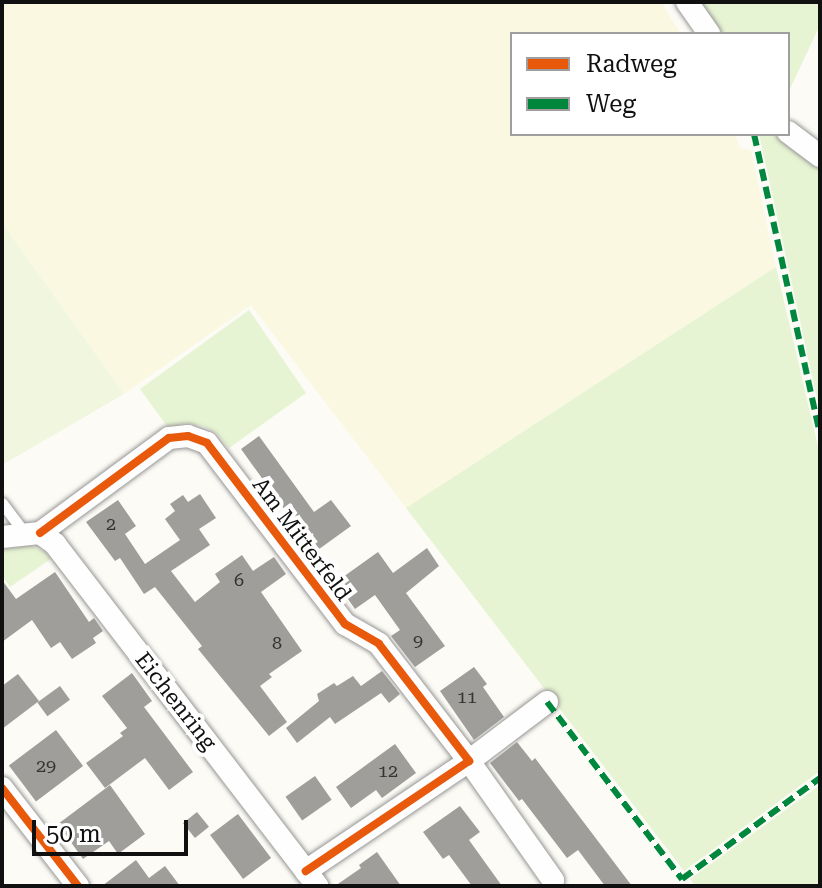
<!DOCTYPE html>
<html>
<head>
<meta charset="utf-8">
<style>
  body { margin:0 }
  #map { position:relative; width:822px; height:888px; overflow:hidden; background:#fcfbf6; font-family:"Roboto Serif",serif }
  div>[style] { position:absolute }
  .farmland>* { inset:0; background:#faf8e1 }
  .green>* { inset:0; background:#e6f4d3 }
  .pitch>* { inset:0; background:#f0f7de }
  .building>* { inset:0; background:#a09e9b; transform-origin:0 0 }
  .roads { filter:drop-shadow(0 0 2px #969694) drop-shadow(0 0 2px #969694) }
  .lane>* { height:11px; margin:-5.5px; padding:0 5.5px; transform-origin:5.5px; border-radius:5.5px; background:#fffefe }
  .street>* { height:22px; margin:-11px; padding:0 11px; transform-origin:11px; border-radius:11px; background:#fffefe }
  .quiet>* { height:6px; margin-top:-3px; transform-origin:0; background:repeating-linear-gradient(90deg,#00873e 0 12px,transparent 0 18px) }
  .cycleway>* { height:8px; margin:-4px; padding:0 4px; transform-origin:4px; border-radius:4px; background:#e8590c }
  span { translate:-50% -50%; white-space:nowrap; text-align:center; line-height:1.15; -webkit-text-stroke:8px #fff; paint-order:stroke }
  .number-label { font-size:18px; color:#343433 }
  .number-label span { -webkit-text-stroke-width:0 }
  .street-label { font-size:22px; color:#101010 }
  .frame { position:absolute; inset:0; border:4px solid #101010; pointer-events:none }
  .legend { position:absolute; left:510px; top:32px; width:280px; height:104px; box-sizing:border-box; background:#fff; border:2px solid #9f9f9f; margin:0; padding:10px 14px; list-style:none; font-size:24px; color:#101010 }
  .legend li { display:flex; align-items:center; gap:16px; height:40px }
  .legend b { width:40px; border:2px solid #9f9f9f }
  .scale { position:absolute; left:32px; top:820px; width:156px; height:36px; box-sizing:border-box; border:4px solid #101010; border-top:0; padding-left:10px; font-size:24px; line-height:28px; white-space:nowrap; color:#101010; -webkit-text-stroke:6px #fff; paint-order:stroke }
</style>
</head>
<body>
<div id="map">
  <div class="farmland">
    <i style="clip-path:polygon(2px 2px,661px 2px,681px 34px,512px 34px,512px 134px,735px 134px,740px 148px,751px 150px,776px 267px,406px 508px,251px 305px,124px 394px,2px 223px)"></i>
  </div>
  <div class="green">
    <i style="clip-path:polygon(698px 2px,820px 2px,820px 25px,788px 93px,788px 34px,720px 34px)"></i>
    <i style="clip-path:polygon(759px 134px,775px 134px,820px 167px,820px 412px)"></i>
    <i style="clip-path:polygon(776px 267px,820px 455px,820px 771px,684px 871px,406px 508px)"></i>
    <i style="clip-path:polygon(249px 310px,306px 393px,229px 448px,216px 433px,203px 426px,185px 423px,169px 429px,140px 389px)"></i>
    <i style="clip-path:polygon(29px 545px,45px 552px,51px 559px,10px 587px,2px 576px,2px 550px)"></i>
    <i style="clip-path:polygon(820px 785px,820px 886px,695px 886px,690px 879px)"></i>
  </div>
  <div class="pitch">
    <i style="clip-path:polygon(2px 223px,124px 394px,2px 465px)"></i>
  </div>
  <div class="building">
    <i style="clip-path:polygon(259px 436px,314px 512px,331px 500px,351px 526px,315px 552px,241px 449px)"></i>
    <i style="clip-path:polygon(200px 494px,216px 518px,199px 529px,210px 545px,171px 571px,195px 602px,220px 582px,215px 574px,242px 555px,253px 571px,274px 557px,286px 574px,261px 592px,302px 651px,269px 674px,272px 677px,260px 686px,287px 722px,269px 736px,198px 649px,202px 646px,155px 587px,144px 594px,120px 558px,115px 561px,86px 522px,118px 500px,136px 526px,125px 534px,145px 564px,180px 540px,165px 519px,175px 511px,170px 504px,183px 495px,188px 502px)"></i>
    <i style="clip-path:polygon(427px 548px,439px 566px,406px 593px,445px 646px,415px 667px,391px 636px,400px 630px,375px 595px,355px 609px,336px 582px,378px 552px,393px 573px)"></i>
    <i style="clip-path:polygon(55px 572px,89px 622px,94px 618px,103px 631px,93px 638px,96px 643px,72px 659px,60px 642px,51px 648px,32px 620px,2px 642px,2px 580px,16px 599px)"></i>
    <i style="clip-path:polygon(474px 667px,487px 684px,483px 687px,504px 717px,474px 740px,440px 691px)"></i>
    <i style="clip-path:polygon(382px 671px,400px 694px,389px 703px,381px 693px,335px 724px,330px 717px,297px 743px,286px 728px,319px 701px,317px 694px,334px 683px,337px 686px,353px 676px,361px 686px)"></i>
    <i style="clip-path:polygon(132px 673px,152px 701px,144px 707px,193px 772px,169px 790px,145px 758px,105px 788px,86px 763px,123px 736px,120px 733px,127px 728px,102px 696px)"></i>
    <i style="clip-path:polygon(18px 674px,39px 701px,2px 729px,2px 686px)"></i>
    <i style="left:60px;top:686px;width:17px;height:28px;rotate:54deg"></i>
    <i style="left:56px;top:730px;width:45px;height:59px;rotate:53deg"></i>
    <i style="clip-path:polygon(517px 742px,532px 761px,535px 758px,632px 886px,605px 886px,578px 850px,567px 858px,522px 799px,519px 801px,490px 763px)"></i>
    <i style="clip-path:polygon(395px 744px,416px 773px,382px 798px,376px 790px,351px 808px,336px 787px)"></i>
    <i style="left:315px;top:776px;width:29px;height:36px;rotate:55deg"></i>
    <i style="clip-path:polygon(110px 785px,145px 834px,118px 854px,109px 841px,83px 859px,58px 824px)"></i>
    <i style="clip-path:polygon(460px 806px,480px 832px,469px 840px,502px 886px,472px 886px,449px 855px,443px 859px,423px 832px)"></i>
    <i style="left:197px;top:812px;width:19px;height:18px;rotate:51deg"></i>
    <i style="left:238px;top:814px;width:55px;height:35px;rotate:53deg"></i>
    <i style="clip-path:polygon(377px 852px,401px 886px,335px 886px,361px 868px,359px 865px)"></i>
    <i style="clip-path:polygon(136px 860px,149px 878px,165px 866px,180px 886px,102px 886px)"></i>
  </div>
  <div class="roads">
    <div class="lane">
      <i style="left:2px;top:503px;width:36px;rotate:53deg"></i>
    </div>
    <div class="street">
      <i style="left:687px;top:2px;width:39px;rotate:55deg"></i>
      <i style="left:788px;top:132px;width:40px;rotate:37deg"></i>
      <i style="left:40px;top:533px;width:160px;rotate:-36.4deg"></i>
      <i style="left:169px;top:438px;width:19px;rotate:-6deg"></i>
      <i style="left:188px;top:436px;width:20px;rotate:20deg"></i>
      <i style="left:207px;top:443px;width:228px;rotate:52.7deg"></i>
      <i style="left:345px;top:624px;width:39px;rotate:30deg"></i>
      <i style="left:379px;top:644px;width:148px;rotate:52.4deg"></i>
      <i style="left:469px;top:761px;width:197px;rotate:146deg"></i>
      <i style="left:2px;top:537px;width:38px;rotate:-6deg"></i>
      <i style="left:40px;top:533px;width:19px;rotate:36deg"></i>
      <i style="left:55px;top:544px;width:431px;rotate:52.5deg"></i>
      <i style="left:547px;top:702px;width:98px;rotate:142.9deg"></i>
      <i style="left:469px;top:761px;width:146px;rotate:54.8deg"></i>
      <i style="left:2px;top:788px;width:124px;rotate:52.2deg"></i>
    </div>
  </div>
  <div class="quiet">
    <i style="left:754px;top:134px;width:306px;rotate:77.6deg"></i>
    <i style="left:547px;top:702px;width:223px;rotate:52.7deg"></i>
    <i style="left:682px;top:879px;width:171px;rotate:-36.2deg"></i>
  </div>
  <div class="cycleway">
    <i style="left:40px;top:533px;width:160px;rotate:-36.4deg"></i>
    <i style="left:169px;top:438px;width:19px;rotate:-6deg"></i>
    <i style="left:188px;top:436px;width:20px;rotate:20deg"></i>
    <i style="left:207px;top:443px;width:228px;rotate:52.7deg"></i>
    <i style="left:345px;top:624px;width:39px;rotate:30deg"></i>
    <i style="left:379px;top:644px;width:148px;rotate:52.4deg"></i>
    <i style="left:469px;top:761px;width:197px;rotate:146deg"></i>
    <i style="left:2px;top:788px;width:124px;rotate:52.2deg"></i>
  </div>
  <div class="number-label">
    <span style="left:111px;top:524px">2</span>
    <span style="left:239px;top:580px">6</span>
    <span style="left:418px;top:641px">9</span>
    <span style="left:277px;top:643px">8</span>
    <span style="left:467px;top:697px">11</span>
    <span style="left:46px;top:766px">29</span>
    <span style="left:388px;top:771px">12</span>
  </div>
  <div class="street-label">
    <span style="left:302px;top:539px;rotate:53deg">Am Mitterfeld</span>
    <span style="left:176px;top:701px;rotate:52deg">Eichenring</span>
  </div>
  <div class="frame"></div>
  <ul class="legend">
  <li><b style="height:10px;background:#e8590c"></b>Radweg</li>
  <li><b style="height:10px;background:#00873e"></b>Weg</li>
  </ul>
  <div class="scale">50 m</div>
</div>
</body>
</html>
